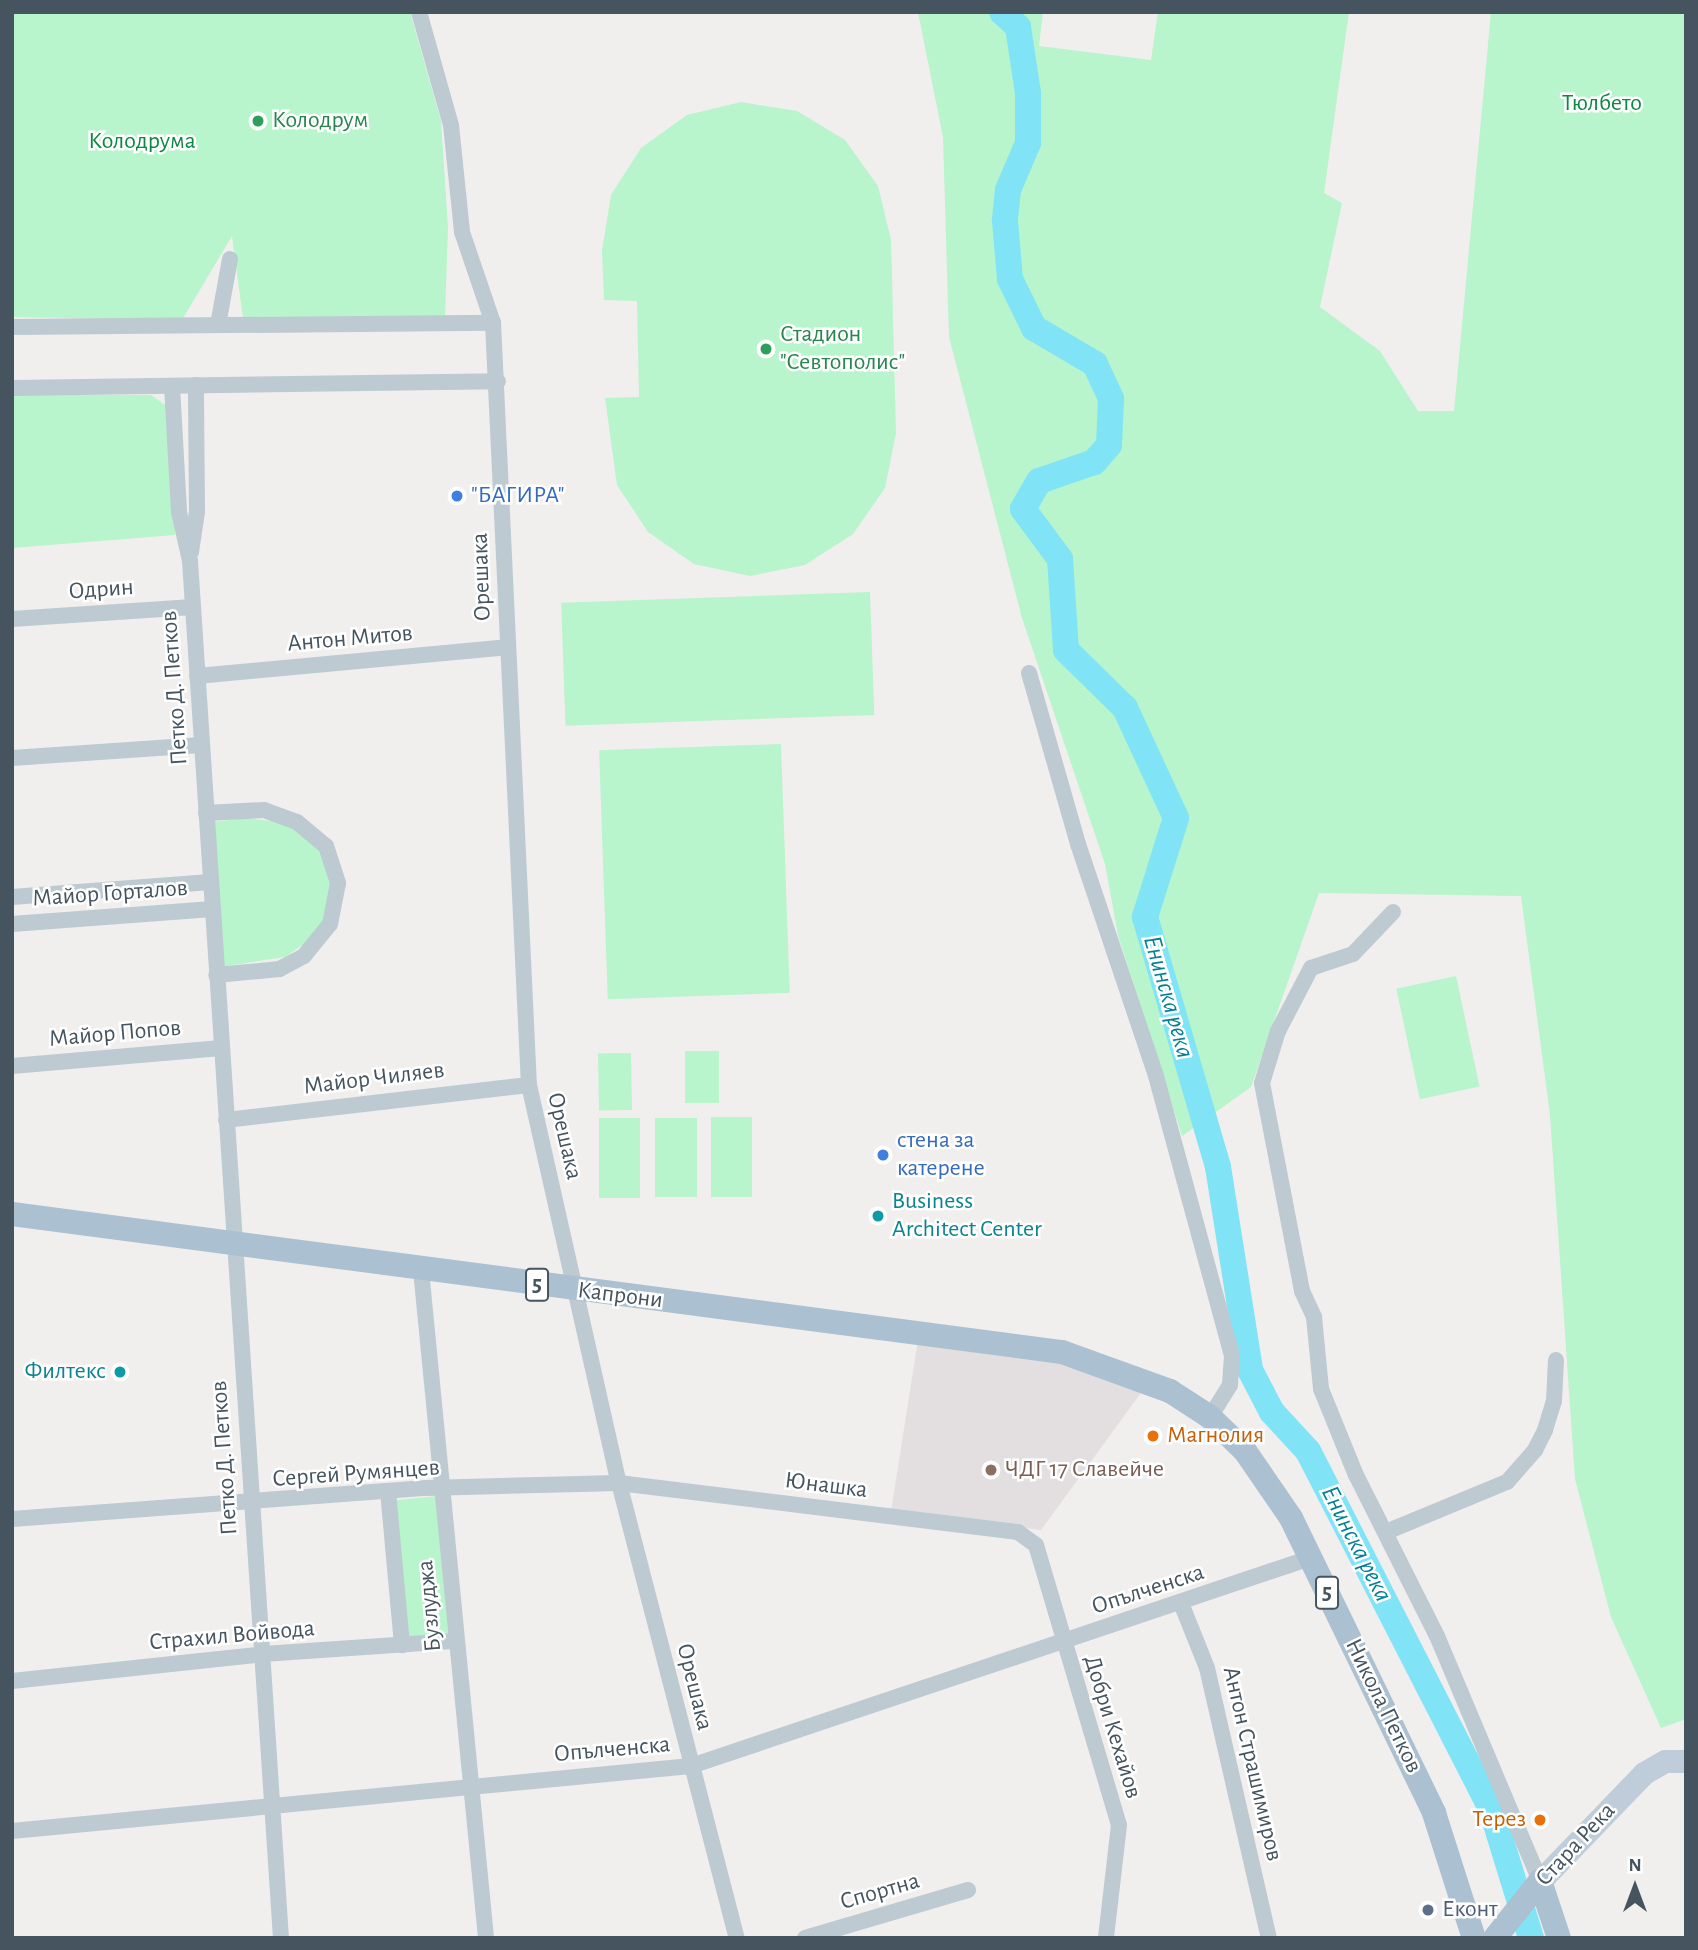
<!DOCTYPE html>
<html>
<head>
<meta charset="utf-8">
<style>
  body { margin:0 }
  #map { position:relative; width:1698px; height:1950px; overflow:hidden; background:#f1eeee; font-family:"Alegreya Sans",sans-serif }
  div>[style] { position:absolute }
  .education>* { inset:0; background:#e3dfe0 }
  .green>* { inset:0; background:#b8f4cc; transform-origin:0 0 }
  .river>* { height:26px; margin:-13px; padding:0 13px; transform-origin:13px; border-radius:13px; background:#80e4f6 }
  .street>* { height:16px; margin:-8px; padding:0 8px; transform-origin:8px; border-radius:8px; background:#bdcad2 }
  .secondary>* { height:23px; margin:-11.5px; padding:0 11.5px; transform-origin:11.5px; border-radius:11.5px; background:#bfcdda }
  .primary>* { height:24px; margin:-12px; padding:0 12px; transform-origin:12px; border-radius:12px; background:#abc0d1 }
  .dots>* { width:19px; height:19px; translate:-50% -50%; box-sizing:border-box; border:4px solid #fff; border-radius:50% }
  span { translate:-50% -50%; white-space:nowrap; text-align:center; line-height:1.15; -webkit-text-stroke:5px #fff; paint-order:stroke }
  .shield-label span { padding:2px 5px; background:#fff; border:2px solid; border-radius:5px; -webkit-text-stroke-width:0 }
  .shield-label { font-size:23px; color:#45545e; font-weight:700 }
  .park-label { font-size:24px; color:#0d8843 }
  .leisure-label { font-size:24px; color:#27864d }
  .left { translate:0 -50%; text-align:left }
  .shop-label { font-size:24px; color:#366cbe }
  .street-label { font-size:24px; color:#45545e }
  .culture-label { font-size:24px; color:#0d838f }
  .right { translate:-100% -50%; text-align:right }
  .food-label { font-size:24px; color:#c56008 }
  .education-label { font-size:24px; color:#785e54 }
  .service-label { font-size:24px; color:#4e5e75 }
  .water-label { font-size:26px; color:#037f95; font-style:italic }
  .frame { position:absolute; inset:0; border:14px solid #45545e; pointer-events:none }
  .north { position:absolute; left:1600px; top:1852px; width:70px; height:70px; -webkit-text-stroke:5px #fff; paint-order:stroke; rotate:0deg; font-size:19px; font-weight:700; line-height:28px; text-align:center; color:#45545e }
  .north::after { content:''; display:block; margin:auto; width:24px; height:32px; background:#45545e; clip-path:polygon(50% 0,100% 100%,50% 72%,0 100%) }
</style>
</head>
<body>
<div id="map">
  <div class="education">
    <i style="clip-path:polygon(918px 1340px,1055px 1359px,1143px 1390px,1041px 1530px,891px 1511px)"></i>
  </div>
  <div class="green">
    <i style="clip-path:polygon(12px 12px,410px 12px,441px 121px,448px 228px,445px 316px,243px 318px,232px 236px,182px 320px,12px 317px)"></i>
    <i style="clip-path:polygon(918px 12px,1043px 12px,1039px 46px,1151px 60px,1158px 12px,1349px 12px,1324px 193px,1342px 203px,1320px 307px,1380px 351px,1418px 411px,1454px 411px,1491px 12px,1686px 12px,1686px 1719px,1661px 1728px,1611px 1617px,1575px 1479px,1550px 1115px,1521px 896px,1319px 893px,1251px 1087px,1182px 1136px,1118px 935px,1105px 864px,1022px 618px,949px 337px,943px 137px)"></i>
    <i style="clip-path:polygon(741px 102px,797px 111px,845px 140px,878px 186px,891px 240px,896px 433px,885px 488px,853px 534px,805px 565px,750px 576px,694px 564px,648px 532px,617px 485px,605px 398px,639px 397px,637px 301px,604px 300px,602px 251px,611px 195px,641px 148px,687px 115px)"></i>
    <i style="clip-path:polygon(12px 395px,151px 395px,168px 407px,175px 535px,12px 548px)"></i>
    <i style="left:870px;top:592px;width:123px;height:309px;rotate:88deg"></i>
    <i style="left:781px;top:744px;width:249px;height:182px;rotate:88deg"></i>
    <i style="clip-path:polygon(246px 818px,287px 823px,326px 855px,332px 885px,328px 914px,311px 939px,285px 957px,221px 967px,212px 822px)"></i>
    <i style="left:1456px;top:976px;width:113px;height:61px;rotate:78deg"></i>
    <i style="left:685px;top:1051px;width:34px;height:52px"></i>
    <i style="left:631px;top:1053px;width:57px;height:33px;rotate:89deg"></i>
    <i style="left:711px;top:1117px;width:41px;height:80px"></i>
    <i style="left:599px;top:1118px;width:41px;height:80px"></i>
    <i style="left:655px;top:1118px;width:42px;height:79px"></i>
    <i style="left:437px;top:1496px;width:139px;height:44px;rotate:84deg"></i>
  </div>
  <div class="river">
    <i style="left:1002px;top:12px;width:22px;rotate:43deg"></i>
    <i style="left:1018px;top:27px;width:67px;rotate:81.4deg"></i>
    <i style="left:1028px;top:93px;width:50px;rotate:90deg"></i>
    <i style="left:1028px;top:143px;width:51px;rotate:113.1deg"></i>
    <i style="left:1008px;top:190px;width:31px;rotate:96deg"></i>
    <i style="left:1005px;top:221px;width:58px;rotate:85.1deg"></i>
    <i style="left:1010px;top:279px;width:55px;rotate:63.9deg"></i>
    <i style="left:1034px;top:328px;width:71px;rotate:30.5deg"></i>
    <i style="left:1095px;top:364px;width:38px;rotate:65deg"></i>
    <i style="left:1111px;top:399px;width:46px;rotate:92.5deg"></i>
    <i style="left:1109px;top:445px;width:23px;rotate:131deg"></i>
    <i style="left:1094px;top:462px;width:58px;rotate:160.9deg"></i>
    <i style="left:1039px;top:481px;width:32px;rotate:120deg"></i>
    <i style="left:1023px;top:509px;width:62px;rotate:53.5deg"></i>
    <i style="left:1060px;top:559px;width:91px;rotate:86.2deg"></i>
    <i style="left:1066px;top:650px;width:83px;rotate:44.5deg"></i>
    <i style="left:1125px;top:708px;width:121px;rotate:65.1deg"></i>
    <i style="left:1176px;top:818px;width:104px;rotate:107.4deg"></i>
    <i style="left:1145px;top:917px;width:260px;rotate:73.7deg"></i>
    <i style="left:1218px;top:1167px;width:206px;rotate:81deg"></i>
    <i style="left:1250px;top:1370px;width:47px;rotate:62.4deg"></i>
    <i style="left:1272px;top:1412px;width:53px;rotate:47.3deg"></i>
    <i style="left:1308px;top:1451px;width:401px;rotate:62.9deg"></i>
    <i style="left:1491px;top:1808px;width:136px;rotate:72.9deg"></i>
  </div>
  <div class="street">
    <i style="left:419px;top:12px;width:117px;rotate:74.2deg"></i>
    <i style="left:451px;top:125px;width:108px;rotate:84.1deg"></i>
    <i style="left:462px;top:232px;width:96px;rotate:71.2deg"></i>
    <i style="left:493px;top:323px;width:763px;rotate:87.3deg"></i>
    <i style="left:529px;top:1085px;width:408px;rotate:77.3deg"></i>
    <i style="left:619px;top:1483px;width:470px;rotate:75.5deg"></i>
    <i style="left:218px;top:325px;width:67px;rotate:-79.7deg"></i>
    <i style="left:12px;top:327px;width:481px;rotate:-0.5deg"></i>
    <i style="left:172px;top:386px;width:126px;rotate:86.8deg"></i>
    <i style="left:179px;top:512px;width:50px;rotate:77.3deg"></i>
    <i style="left:190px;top:561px;width:1380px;rotate:86.22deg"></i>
    <i style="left:12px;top:388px;width:486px;rotate:-0.8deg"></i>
    <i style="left:191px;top:552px;width:40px;rotate:-81.5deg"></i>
    <i style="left:197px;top:512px;width:127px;rotate:-90.5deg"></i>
    <i style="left:12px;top:619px;width:181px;rotate:-3.8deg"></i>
    <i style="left:1029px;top:673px;width:178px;rotate:74deg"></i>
    <i style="left:1078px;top:844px;width:245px;rotate:71.4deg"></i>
    <i style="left:1156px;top:1076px;width:290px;rotate:74.8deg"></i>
    <i style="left:1232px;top:1356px;width:29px;rotate:94deg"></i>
    <i style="left:1230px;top:1385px;width:38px;rotate:122deg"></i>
    <i style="left:197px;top:676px;width:311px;rotate:-5.3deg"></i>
    <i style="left:12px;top:758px;width:190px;rotate:-3.9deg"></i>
    <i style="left:206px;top:813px;width:58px;rotate:-3deg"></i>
    <i style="left:264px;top:810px;width:35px;rotate:20deg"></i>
    <i style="left:297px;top:822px;width:38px;rotate:40deg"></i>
    <i style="left:326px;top:846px;width:39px;rotate:72deg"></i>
    <i style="left:338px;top:883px;width:42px;rotate:101deg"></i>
    <i style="left:330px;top:924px;width:41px;rotate:129.1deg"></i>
    <i style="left:304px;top:956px;width:27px;rotate:152deg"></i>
    <i style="left:280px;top:969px;width:64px;rotate:174.6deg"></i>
    <i style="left:12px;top:897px;width:199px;rotate:-4.3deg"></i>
    <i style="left:1393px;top:912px;width:58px;rotate:133.6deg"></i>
    <i style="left:1353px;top:954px;width:44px;rotate:161.6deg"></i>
    <i style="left:1311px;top:968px;width:71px;rotate:117.6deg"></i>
    <i style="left:1278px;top:1031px;width:54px;rotate:107.1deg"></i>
    <i style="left:1262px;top:1083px;width:212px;rotate:79.1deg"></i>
    <i style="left:1302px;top:1291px;width:29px;rotate:65deg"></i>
    <i style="left:1314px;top:1317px;width:72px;rotate:84.4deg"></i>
    <i style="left:1321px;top:1389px;width:93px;rotate:67.9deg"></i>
    <i style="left:1356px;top:1475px;width:180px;rotate:63.3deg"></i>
    <i style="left:1437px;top:1636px;width:266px;rotate:67.2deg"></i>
    <i style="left:12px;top:924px;width:201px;rotate:-4.3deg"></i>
    <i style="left:12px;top:1066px;width:210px;rotate:-4.9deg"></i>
    <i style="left:226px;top:1120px;width:305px;rotate:-6.6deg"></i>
    <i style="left:421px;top:1270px;width:671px;rotate:84.44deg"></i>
    <i style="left:388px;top:1491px;width:155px;rotate:84.8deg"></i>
    <i style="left:12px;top:1519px;width:415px;rotate:-4.3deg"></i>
    <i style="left:426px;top:1488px;width:193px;rotate:-1.5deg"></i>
    <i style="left:619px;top:1483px;width:402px;rotate:7deg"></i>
    <i style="left:1018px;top:1532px;width:22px;rotate:36deg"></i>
    <i style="left:1036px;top:1545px;width:292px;rotate:73.5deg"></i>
    <i style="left:1119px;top:1825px;width:114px;rotate:96.6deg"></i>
    <i style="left:1386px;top:1532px;width:131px;rotate:-22.5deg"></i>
    <i style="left:1507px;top:1482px;width:43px;rotate:-48.8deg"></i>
    <i style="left:1535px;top:1450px;width:22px;rotate:-63deg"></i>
    <i style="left:1545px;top:1430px;width:30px;rotate:-73deg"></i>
    <i style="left:1554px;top:1401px;width:41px;rotate:-87.2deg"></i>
    <i style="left:1181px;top:1603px;width:70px;rotate:68.2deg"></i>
    <i style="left:1207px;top:1668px;width:277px;rotate:77.1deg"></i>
    <i style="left:12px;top:1681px;width:252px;rotate:-6.1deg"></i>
    <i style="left:263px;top:1654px;width:193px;rotate:-3.9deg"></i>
    <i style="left:12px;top:1831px;width:682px;rotate:-5.47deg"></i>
    <i style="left:691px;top:1766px;width:653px;rotate:-18.57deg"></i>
    <i style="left:805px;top:1938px;width:170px;rotate:-16.4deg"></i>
  </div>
  <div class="secondary">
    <i style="left:1540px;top:1881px;width:150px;rotate:-46.1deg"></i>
    <i style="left:1644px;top:1773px;width:24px;rotate:-30deg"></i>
    <i style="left:1665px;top:1761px;width:21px"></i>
  </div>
  <div class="primary">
    <i style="left:12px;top:1214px;width:1059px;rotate:7.49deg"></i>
    <i style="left:1062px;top:1352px;width:115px;rotate:19.9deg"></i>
    <i style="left:1170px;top:1391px;width:48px;rotate:33deg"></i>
    <i style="left:1210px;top:1417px;width:49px;rotate:44.2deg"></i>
    <i style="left:1245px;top:1451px;width:81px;rotate:55.5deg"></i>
    <i style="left:1291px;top:1518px;width:328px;rotate:64.1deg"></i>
    <i style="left:1434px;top:1813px;width:131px;rotate:72.3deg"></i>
    <i style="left:1540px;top:1881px;width:60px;rotate:71.6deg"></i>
    <i style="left:1495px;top:1938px;width:73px;rotate:-51.7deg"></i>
  </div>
  <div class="dots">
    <i style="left:258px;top:121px;background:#2e9e5b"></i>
    <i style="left:766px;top:349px;background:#2e9e5b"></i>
    <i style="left:457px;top:496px;background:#3f7fe0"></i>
    <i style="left:883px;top:1155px;background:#3f7fe0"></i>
    <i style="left:878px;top:1216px;background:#0f9aa8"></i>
    <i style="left:120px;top:1372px;background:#0f9aa8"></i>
    <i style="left:1153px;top:1436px;background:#e8710a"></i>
    <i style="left:991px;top:1470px;background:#8d6e63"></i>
    <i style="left:1540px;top:1820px;background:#e8710a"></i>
    <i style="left:1428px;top:1910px;background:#5c6f8a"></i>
  </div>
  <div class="shield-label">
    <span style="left:537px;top:1285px">5</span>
    <span style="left:1327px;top:1593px">5</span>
  </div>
  <div class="park-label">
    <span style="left:1602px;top:104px">Тюлбето</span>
    <span style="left:142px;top:142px">Колодрума</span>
  </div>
  <div class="leisure-label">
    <span class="left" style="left:272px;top:121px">Колодрум</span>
    <span class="left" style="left:780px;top:349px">Стадион<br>"Севтополис"</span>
  </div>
  <div class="shop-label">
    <span class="left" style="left:471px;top:496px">"БАГИРА"</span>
    <span class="left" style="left:897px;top:1155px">стена за<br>катерене</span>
  </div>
  <div class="street-label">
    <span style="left:482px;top:577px;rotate:-92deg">Орешака</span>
    <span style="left:101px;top:590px;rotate:-4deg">Одрин</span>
    <span style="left:350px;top:639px;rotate:-5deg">Антон Митов</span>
    <span style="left:175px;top:688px;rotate:-94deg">Петко Д. Петков</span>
    <span style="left:110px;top:894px;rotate:-4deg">Майор Горталов</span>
    <span style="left:115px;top:1034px;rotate:-5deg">Майор Попов</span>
    <span style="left:374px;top:1079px;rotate:-7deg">Майор Чиляев</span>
    <span style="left:564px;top:1136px;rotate:77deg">Орешака</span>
    <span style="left:620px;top:1296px;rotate:7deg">Капрони</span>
    <span style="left:225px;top:1458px;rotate:-94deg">Петко Д. Петков</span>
    <span style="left:356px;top:1474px;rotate:-4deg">Сергей Румянцев</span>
    <span style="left:826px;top:1486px;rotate:7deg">Юнашка</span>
    <span style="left:1148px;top:1590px;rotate:-18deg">Опълченска</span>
    <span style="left:430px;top:1606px;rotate:-95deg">Бузлуджа</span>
    <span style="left:232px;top:1636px;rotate:-5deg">Страхил Войвода</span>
    <span style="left:694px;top:1687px;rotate:76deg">Орешака</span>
    <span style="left:1383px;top:1706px;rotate:64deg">Никола Петков</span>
    <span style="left:1112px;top:1727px;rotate:73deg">Добри Кехайов</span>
    <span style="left:612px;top:1750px;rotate:-5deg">Опълченска</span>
    <span style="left:1252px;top:1764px;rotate:77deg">Антон Страшимиров</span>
    <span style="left:1576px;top:1845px;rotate:-47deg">Стара Река</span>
    <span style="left:880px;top:1892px;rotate:-16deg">Спортна</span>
  </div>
  <div class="culture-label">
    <span class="left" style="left:892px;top:1216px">Business<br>Architect Center</span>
    <span class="right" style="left:106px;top:1372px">Филтекс</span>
  </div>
  <div class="food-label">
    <span class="left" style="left:1167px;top:1436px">Магнолия</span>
    <span class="right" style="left:1526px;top:1820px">Терез</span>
  </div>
  <div class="education-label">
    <span class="left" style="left:1005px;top:1470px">ЧДГ 17 Славейче</span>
  </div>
  <div class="service-label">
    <span class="left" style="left:1442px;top:1910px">Еконт</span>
  </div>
  <div class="water-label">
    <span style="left:1168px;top:997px;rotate:74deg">Енинска река</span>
    <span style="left:1356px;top:1544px;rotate:63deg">Енинска река</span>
  </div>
  <div class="frame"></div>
  <div class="north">N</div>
</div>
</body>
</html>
